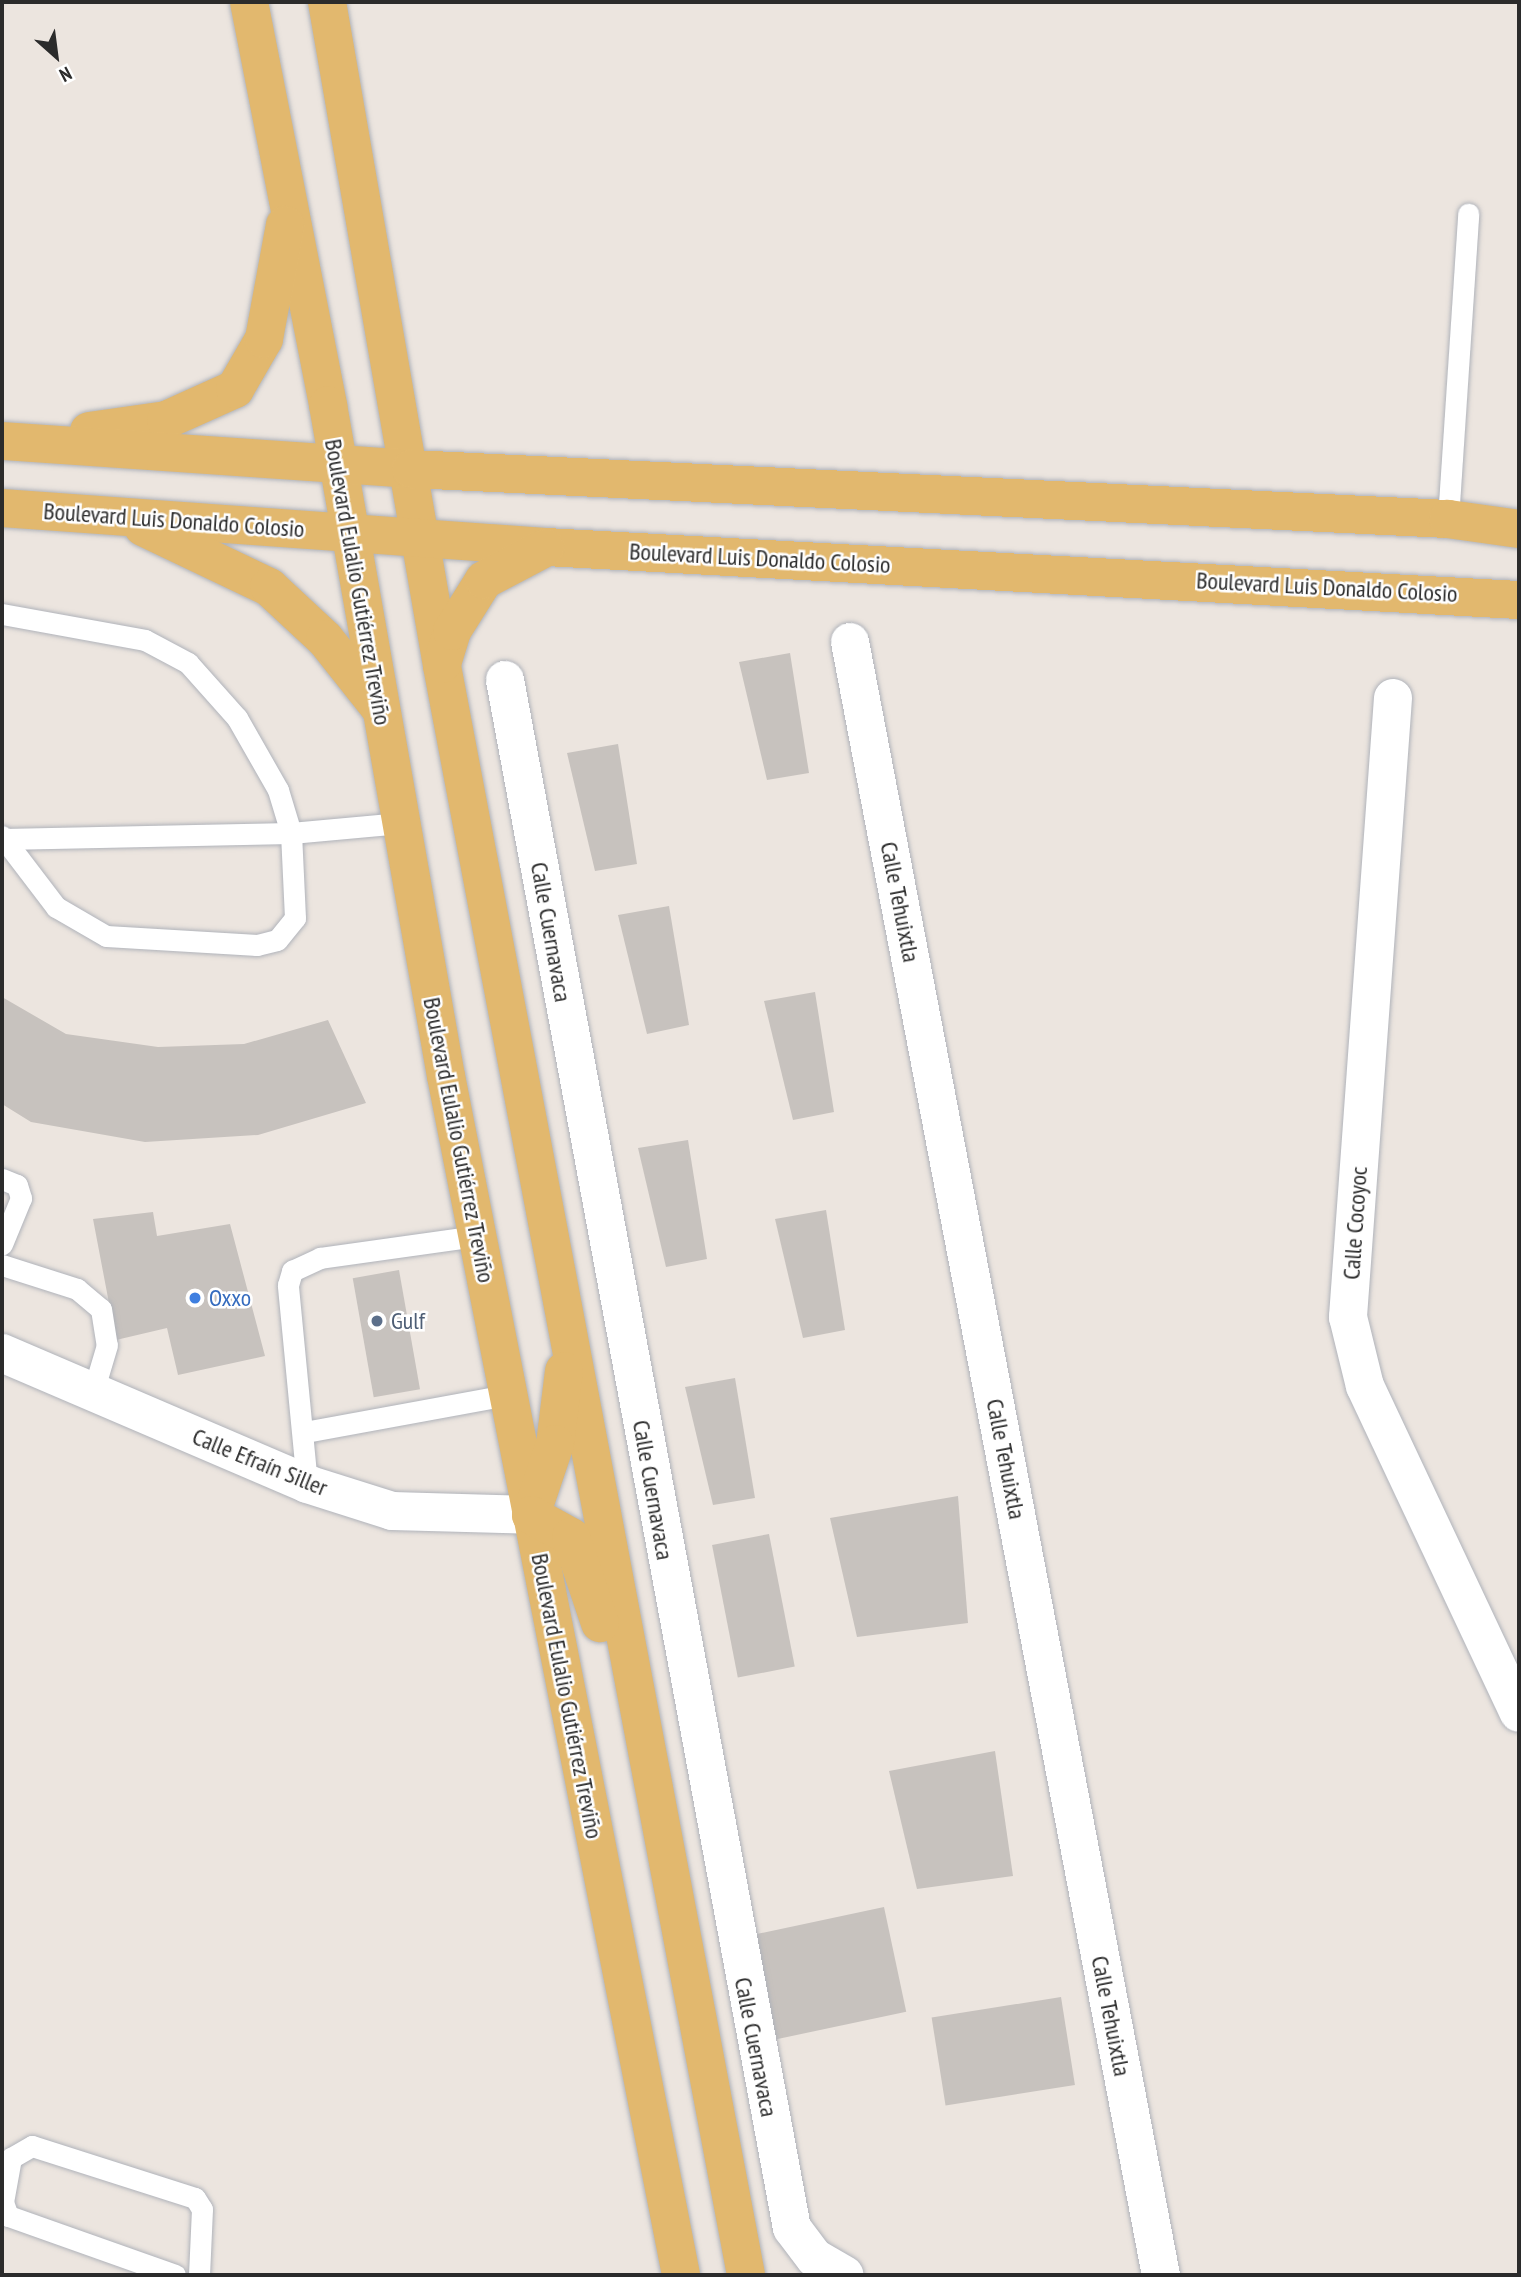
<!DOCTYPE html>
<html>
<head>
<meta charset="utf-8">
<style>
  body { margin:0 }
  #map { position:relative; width:1521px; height:2277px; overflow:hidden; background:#ece5df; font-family:"PT Sans Narrow",sans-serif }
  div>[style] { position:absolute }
  .building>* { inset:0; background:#c7c2be; transform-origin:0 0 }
  .roads { filter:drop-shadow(0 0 2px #b0b3ba) drop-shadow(0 0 2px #b0b3ba) }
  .service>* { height:21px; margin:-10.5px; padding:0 10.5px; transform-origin:10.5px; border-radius:10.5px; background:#fff }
  .minor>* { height:38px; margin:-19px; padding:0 19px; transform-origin:19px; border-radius:19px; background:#fff }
  .tertiary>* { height:38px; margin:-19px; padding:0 19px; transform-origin:19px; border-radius:19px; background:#fff }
  .primary>* { height:38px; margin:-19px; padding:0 19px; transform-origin:19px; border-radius:19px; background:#e2b86e }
  .dots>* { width:19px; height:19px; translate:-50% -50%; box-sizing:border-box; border:4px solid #fff; border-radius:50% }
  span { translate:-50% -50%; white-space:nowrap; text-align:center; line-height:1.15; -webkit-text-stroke:5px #fff; paint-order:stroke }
  .street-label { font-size:24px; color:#2b2b2b }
  .shop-label { font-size:24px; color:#366cbe }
  .left { translate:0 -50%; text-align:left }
  .service-label { font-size:24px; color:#4e5e75 }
  .frame { position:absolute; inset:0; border:4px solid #2b2b2b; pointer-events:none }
  .north { position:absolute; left:21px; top:21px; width:70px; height:70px; -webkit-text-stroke:5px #fff; paint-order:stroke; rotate:152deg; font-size:19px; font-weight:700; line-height:28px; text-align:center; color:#2b2b2b }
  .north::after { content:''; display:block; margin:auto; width:24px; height:32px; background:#2b2b2b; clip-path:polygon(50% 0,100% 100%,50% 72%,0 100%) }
</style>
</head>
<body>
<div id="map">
  <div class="building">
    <i style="clip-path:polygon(790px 653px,809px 773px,767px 780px,739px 662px)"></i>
    <i style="clip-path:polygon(618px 744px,637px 864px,595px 871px,567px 753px)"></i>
    <i style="clip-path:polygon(669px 906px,689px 1025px,647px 1034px,618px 915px)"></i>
    <i style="clip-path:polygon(815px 992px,834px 1112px,793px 1120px,764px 1001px)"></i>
    <i style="clip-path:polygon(2px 997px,66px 1034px,158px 1047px,244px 1044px,328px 1020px,366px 1103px,258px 1135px,145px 1142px,31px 1122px,2px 1104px)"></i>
    <i style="clip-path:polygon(688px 1140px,707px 1259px,666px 1267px,638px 1148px)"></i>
    <i style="clip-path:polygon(826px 1210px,845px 1330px,803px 1338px,775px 1219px)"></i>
    <i style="clip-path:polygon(153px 1212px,157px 1236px,230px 1224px,265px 1356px,178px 1375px,167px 1328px,116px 1340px,93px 1219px)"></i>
    <i style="left:399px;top:1270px;width:121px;height:47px;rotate:80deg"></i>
    <i style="clip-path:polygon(735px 1378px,755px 1498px,713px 1505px,685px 1387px)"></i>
    <i style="clip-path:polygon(958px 1496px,968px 1623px,857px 1637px,830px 1518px)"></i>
    <i style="left:769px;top:1534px;width:135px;height:58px;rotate:79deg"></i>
    <i style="clip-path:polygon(995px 1751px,1013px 1876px,917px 1889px,889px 1771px)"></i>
    <i style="left:884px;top:1907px;width:107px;height:135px;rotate:78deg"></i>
    <i style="left:1061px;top:1997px;width:89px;height:131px;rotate:81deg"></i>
  </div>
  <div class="roads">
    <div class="service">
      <i style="left:1448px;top:519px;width:306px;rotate:-86.2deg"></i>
      <i style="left:2px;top:614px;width:145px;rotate:10.3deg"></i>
      <i style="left:145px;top:640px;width:49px;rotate:28.1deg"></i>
      <i style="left:188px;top:663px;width:74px;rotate:48.3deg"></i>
      <i style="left:237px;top:718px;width:83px;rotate:60.3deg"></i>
      <i style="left:278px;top:790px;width:45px;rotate:73.2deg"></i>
      <i style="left:291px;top:833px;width:85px;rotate:87.3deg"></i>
      <i style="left:295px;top:918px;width:28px;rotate:129deg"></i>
      <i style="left:277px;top:940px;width:21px;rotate:166deg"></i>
      <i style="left:257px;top:945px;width:151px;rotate:-176.6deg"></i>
      <i style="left:106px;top:936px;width:58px;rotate:-149.9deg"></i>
      <i style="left:56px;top:907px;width:89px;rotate:-127.3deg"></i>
      <i style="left:3px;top:839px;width:288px;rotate:-1.2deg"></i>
      <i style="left:291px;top:833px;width:110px;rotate:-5.2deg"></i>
      <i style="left:2px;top:1179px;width:16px;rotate:22deg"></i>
      <i style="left:17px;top:1185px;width:14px;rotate:73deg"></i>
      <i style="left:21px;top:1198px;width:50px;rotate:112.4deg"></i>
      <i style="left:2px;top:1265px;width:79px;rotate:17.7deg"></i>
      <i style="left:77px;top:1289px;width:31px;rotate:40deg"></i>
      <i style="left:101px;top:1309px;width:36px;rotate:81deg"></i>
      <i style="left:107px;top:1345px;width:49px;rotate:106.6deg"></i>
      <i style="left:305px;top:1432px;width:205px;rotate:-10.4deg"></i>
      <i style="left:307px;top:1484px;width:200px;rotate:-95.5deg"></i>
      <i style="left:288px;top:1285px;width:15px;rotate:-74deg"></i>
      <i style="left:292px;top:1271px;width:31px;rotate:-25deg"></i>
      <i style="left:320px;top:1258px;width:159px;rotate:-8deg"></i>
      <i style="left:175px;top:2275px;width:177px;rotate:-160.5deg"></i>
      <i style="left:8px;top:2216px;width:15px;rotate:-110deg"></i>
      <i style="left:3px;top:2202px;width:45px;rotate:-79.7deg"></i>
      <i style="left:11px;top:2158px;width:24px;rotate:-30deg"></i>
      <i style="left:32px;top:2146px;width:171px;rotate:17.7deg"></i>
      <i style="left:195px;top:2198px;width:13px;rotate:58deg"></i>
      <i style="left:202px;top:2209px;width:66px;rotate:92.6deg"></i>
    </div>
    <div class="minor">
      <i style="left:850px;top:642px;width:1662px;rotate:79.22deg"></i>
      <i style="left:505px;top:680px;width:1574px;rotate:79.5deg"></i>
      <i style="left:792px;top:2228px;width:38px;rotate:53deg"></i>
      <i style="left:815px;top:2258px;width:34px;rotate:30deg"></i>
      <i style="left:1393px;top:698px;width:621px;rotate:94.16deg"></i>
      <i style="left:1348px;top:1317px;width:71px;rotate:76.2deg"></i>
      <i style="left:1365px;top:1386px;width:361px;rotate:64.8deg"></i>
    </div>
    <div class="tertiary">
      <i style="left:2px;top:1353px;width:332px;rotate:23.2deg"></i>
      <i style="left:307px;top:1484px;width:89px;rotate:17.6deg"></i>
      <i style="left:392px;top:1511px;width:139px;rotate:1.6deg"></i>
    </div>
    <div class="primary">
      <i style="left:249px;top:2px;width:411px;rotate:78.9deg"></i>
      <i style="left:328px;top:405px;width:681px;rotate:80.03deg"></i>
      <i style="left:446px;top:1076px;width:1222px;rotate:78.91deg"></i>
      <i style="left:327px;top:2px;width:674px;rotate:80.17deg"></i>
      <i style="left:442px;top:666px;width:1637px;rotate:79.3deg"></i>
      <i style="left:89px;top:431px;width:78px;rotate:-8.1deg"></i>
      <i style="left:166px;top:420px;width:76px;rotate:-24.2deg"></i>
      <i style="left:235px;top:389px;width:58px;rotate:-59.9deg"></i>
      <i style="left:264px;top:339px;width:116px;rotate:-79.6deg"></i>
      <i style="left:2px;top:441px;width:410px;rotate:3.9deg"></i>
      <i style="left:411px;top:469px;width:1038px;rotate:2.76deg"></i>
      <i style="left:1448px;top:519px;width:72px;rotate:8deg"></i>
      <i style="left:2px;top:508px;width:545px;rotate:4.1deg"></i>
      <i style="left:546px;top:547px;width:974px;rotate:3.12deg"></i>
      <i style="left:143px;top:527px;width:140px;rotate:25.5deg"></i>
      <i style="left:269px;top:587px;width:76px;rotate:42.9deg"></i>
      <i style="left:325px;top:639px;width:87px;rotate:51.5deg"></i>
      <i style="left:442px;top:664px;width:34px;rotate:-73deg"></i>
      <i style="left:452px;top:631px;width:60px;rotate:-57.9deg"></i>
      <i style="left:484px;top:580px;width:69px;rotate:-27.7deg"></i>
      <i style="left:564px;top:1371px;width:74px;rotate:97deg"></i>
      <i style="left:555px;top:1444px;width:75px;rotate:108.7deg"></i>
      <i style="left:531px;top:1515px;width:46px;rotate:28.8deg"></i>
      <i style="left:571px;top:1537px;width:91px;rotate:71.4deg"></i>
    </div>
  </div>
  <div class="dots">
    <i style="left:195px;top:1298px;background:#3f7fe0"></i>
    <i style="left:377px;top:1321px;background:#5c6f8a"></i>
  </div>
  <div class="street-label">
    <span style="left:174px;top:520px;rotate:4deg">Boulevard Luis Donaldo Colosio</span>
    <span style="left:760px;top:558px;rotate:3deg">Boulevard Luis Donaldo Colosio</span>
    <span style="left:358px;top:582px;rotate:80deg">Boulevard Eulalio Gutiérrez Treviño</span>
    <span style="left:1327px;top:587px;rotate:3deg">Boulevard Luis Donaldo Colosio</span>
    <span style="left:900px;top:902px;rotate:79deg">Calle Tehuixtla</span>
    <span style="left:551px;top:932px;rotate:80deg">Calle Cuernavaca</span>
    <span style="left:459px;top:1140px;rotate:79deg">Boulevard Eulalio Gutiérrez Treviño</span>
    <span style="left:1355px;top:1223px;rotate:-86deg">Calle Cocoyoc</span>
    <span style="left:1006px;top:1459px;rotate:79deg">Calle Tehuixtla</span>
    <span style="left:260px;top:1462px;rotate:22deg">Calle Efraín Siller</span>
    <span style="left:653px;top:1490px;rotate:80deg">Calle Cuernavaca</span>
    <span style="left:567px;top:1696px;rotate:79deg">Boulevard Eulalio Gutiérrez Treviño</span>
    <span style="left:1111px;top:2016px;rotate:79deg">Calle Tehuixtla</span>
    <span style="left:756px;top:2047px;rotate:79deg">Calle Cuernavaca</span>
  </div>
  <div class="shop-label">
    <span class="left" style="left:209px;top:1298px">Oxxo</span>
  </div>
  <div class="service-label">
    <span class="left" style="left:391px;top:1321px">Gulf</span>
  </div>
  <div class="frame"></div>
  <div class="north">N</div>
</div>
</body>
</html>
